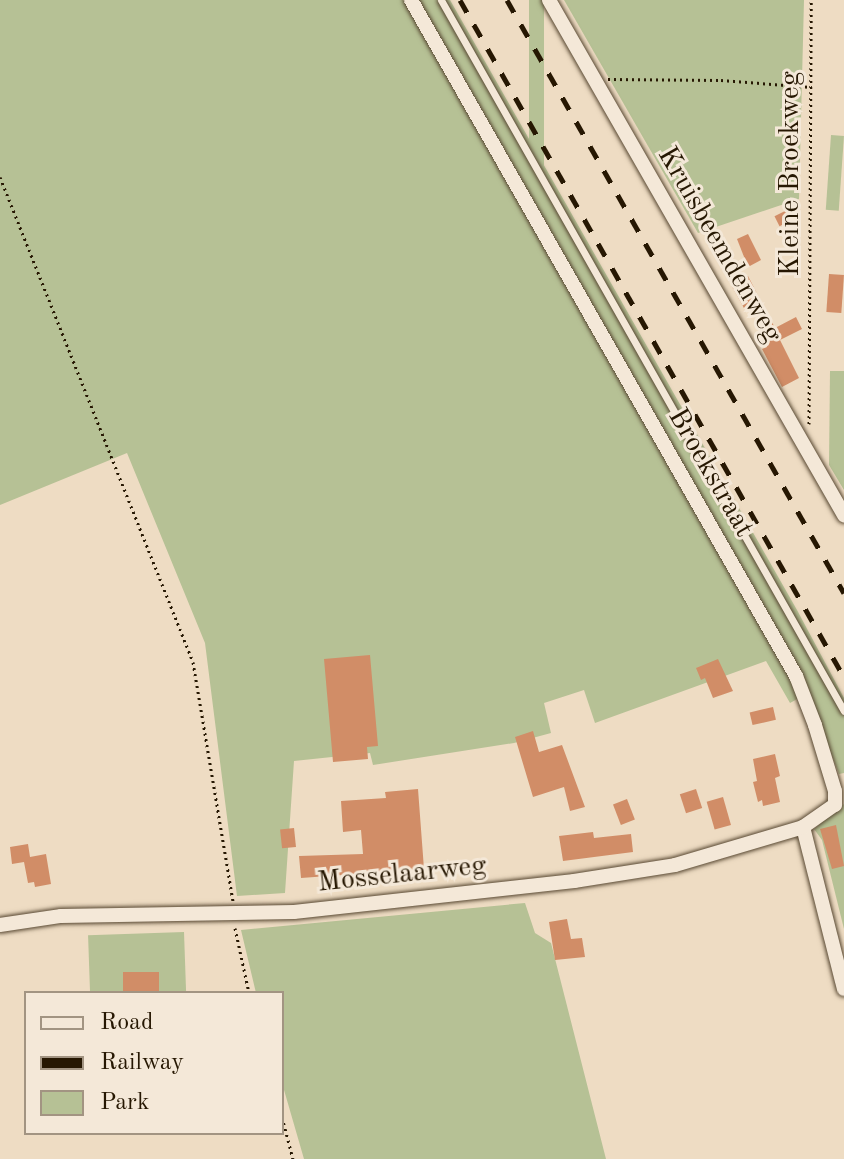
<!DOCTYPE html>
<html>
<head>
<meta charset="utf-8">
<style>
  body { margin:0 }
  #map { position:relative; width:844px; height:1159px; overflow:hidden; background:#eedcc3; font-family:"Old Standard TT",serif }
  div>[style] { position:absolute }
  .green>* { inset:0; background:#b6c195; transform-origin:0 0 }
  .building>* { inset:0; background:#d18d67; transform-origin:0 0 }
  .path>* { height:3px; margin-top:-1.5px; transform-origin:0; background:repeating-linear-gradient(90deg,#261702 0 2px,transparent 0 6px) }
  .roads { filter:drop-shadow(0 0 2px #584832) drop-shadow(0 0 2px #584832) }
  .service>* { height:7px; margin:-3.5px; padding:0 3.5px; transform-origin:3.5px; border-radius:3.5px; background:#f4e8d8 }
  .minor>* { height:14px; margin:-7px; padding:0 7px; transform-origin:7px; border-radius:7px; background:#f4e8d8 }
  .rail>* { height:5px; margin-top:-2.5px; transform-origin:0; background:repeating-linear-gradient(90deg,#261702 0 14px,transparent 0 28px) }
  span { translate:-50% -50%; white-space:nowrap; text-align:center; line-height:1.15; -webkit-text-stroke:6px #f4e8d8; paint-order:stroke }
  .street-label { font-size:28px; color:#261702 }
  .legend { position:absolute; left:24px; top:991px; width:260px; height:144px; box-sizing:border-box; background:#f4e8d8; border:2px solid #a29482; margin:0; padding:10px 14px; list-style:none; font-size:24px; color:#261702 }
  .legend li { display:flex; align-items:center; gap:16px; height:40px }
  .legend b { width:40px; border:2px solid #a29482 }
</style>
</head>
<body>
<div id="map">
  <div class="green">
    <i style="clip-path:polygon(0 0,406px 0,783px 662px,799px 698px,790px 703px,766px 661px,595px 723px,584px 690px,544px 703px,551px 733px,514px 743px,373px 765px,370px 753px,294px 761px,285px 893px,237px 896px,205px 643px,127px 453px,0 505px)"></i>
    <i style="clip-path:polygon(414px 0,450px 0,797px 610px,844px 698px,844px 773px,839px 774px,813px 707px)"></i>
    <i style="left:529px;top:0;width:15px;height:636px"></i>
    <i style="clip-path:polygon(564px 0,804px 0,799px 199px,698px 233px)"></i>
    <i style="left:831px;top:135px;width:13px;height:75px;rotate:4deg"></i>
    <i style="clip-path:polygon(830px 371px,844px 371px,844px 490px,829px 465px)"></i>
    <i style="clip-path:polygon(844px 804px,844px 929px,822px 840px,814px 829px)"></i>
    <i style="clip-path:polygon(525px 903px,535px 933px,551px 943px,606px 1159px,304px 1159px,282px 1083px,282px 993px,256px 993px,241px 930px)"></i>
    <i style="left:184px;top:932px;width:61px;height:96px;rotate:88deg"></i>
  </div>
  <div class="building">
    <i style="left:787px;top:210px;width:11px;height:14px;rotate:63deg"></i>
    <i style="clip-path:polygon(748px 234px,761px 260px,748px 267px,737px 239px)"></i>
    <i style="left:829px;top:274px;width:15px;height:38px;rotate:4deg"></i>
    <i style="clip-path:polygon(748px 276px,775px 328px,796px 317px,802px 329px,780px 340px,799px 378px,782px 387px,762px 349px,767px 347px,761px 335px,765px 333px,752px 307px,745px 310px,731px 285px)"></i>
    <i style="clip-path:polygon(370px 655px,378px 746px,367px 747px,368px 759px,333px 762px,324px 659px)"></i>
    <i style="clip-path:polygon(718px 659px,733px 691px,713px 698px,705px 678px,701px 680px,696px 668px)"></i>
    <i style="left:773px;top:707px;width:13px;height:24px;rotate:77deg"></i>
    <i style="clip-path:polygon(533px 731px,539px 752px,562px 745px,585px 807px,570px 811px,564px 787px,533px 797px,515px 737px)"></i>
    <i style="clip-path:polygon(775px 754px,780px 776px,775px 778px,780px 802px,763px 806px,762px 800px,758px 802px,753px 782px,757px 781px,753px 759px)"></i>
    <i style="clip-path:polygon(418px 789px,424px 869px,301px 878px,299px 856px,363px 854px,361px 830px,343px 832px,341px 801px,386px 798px,385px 792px)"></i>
    <i style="left:696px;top:789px;width:20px;height:17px;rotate:72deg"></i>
    <i style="left:723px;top:797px;width:29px;height:17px;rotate:74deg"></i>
    <i style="left:627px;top:799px;width:22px;height:15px;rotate:69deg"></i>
    <i style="clip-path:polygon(836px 825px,844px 866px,832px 869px,820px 829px)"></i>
    <i style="left:294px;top:828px;width:19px;height:14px;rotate:84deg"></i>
    <i style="clip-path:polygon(593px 832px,594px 838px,631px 834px,633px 852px,563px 861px,559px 836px)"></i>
    <i style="clip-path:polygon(28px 844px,30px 857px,46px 854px,51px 884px,35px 887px,34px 882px,28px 883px,24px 862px,12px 864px,10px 847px)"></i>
    <i style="clip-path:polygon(567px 919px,571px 939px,582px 938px,585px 957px,555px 960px,549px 922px)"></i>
    <i style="left:123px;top:972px;width:36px;height:20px"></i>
  </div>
  <div class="path">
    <i style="left:608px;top:79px;width:113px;rotate:0.5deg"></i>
    <i style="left:721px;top:80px;width:91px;rotate:4.4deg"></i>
    <i style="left:0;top:177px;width:522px;rotate:68.3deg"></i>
    <i style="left:193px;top:662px;width:242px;rotate:80.5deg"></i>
    <i style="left:809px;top:424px;width:424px;rotate:-89.7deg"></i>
    <i style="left:235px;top:928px;width:66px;rotate:77.8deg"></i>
    <i style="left:282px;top:1117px;width:43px;rotate:75.3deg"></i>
  </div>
  <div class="roads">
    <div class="service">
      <i style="left:441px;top:0;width:817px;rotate:60.46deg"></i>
    </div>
    <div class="minor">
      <i style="left:549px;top:0;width:594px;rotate:60.2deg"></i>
      <i style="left:803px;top:827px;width:167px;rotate:75.8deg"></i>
      <i style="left:0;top:925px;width:62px;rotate:-8.4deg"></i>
      <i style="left:61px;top:916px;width:233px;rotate:-1deg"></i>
      <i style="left:294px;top:912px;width:282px;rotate:-6.3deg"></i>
      <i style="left:574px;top:881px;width:102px;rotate:-9deg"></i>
      <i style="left:675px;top:865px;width:134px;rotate:-16.5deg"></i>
      <i style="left:803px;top:827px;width:39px;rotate:-35deg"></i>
      <i style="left:835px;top:805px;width:14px;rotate:-90deg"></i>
      <i style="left:835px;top:791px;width:69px;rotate:-106.9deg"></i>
      <i style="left:815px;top:725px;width:53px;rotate:-111.2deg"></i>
      <i style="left:796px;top:676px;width:778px;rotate:-119.66deg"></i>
    </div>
  </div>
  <div class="rail">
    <i style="left:460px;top:0;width:778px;rotate:60.44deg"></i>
    <i style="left:507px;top:0;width:682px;rotate:60.39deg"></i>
  </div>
  <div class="street-label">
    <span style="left:791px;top:174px;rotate:-90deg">Kleine Broekweg</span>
    <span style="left:719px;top:245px;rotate:60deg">Kruisbeemdenweg</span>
    <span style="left:710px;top:473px;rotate:60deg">Broekstraat</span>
    <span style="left:402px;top:875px;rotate:-6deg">Mosselaarweg</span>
  </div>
  <ul class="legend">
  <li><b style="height:10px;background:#f4e8d8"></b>Road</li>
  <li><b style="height:10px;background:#261702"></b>Railway</li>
  <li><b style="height:22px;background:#b6c195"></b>Park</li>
  </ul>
</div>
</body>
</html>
